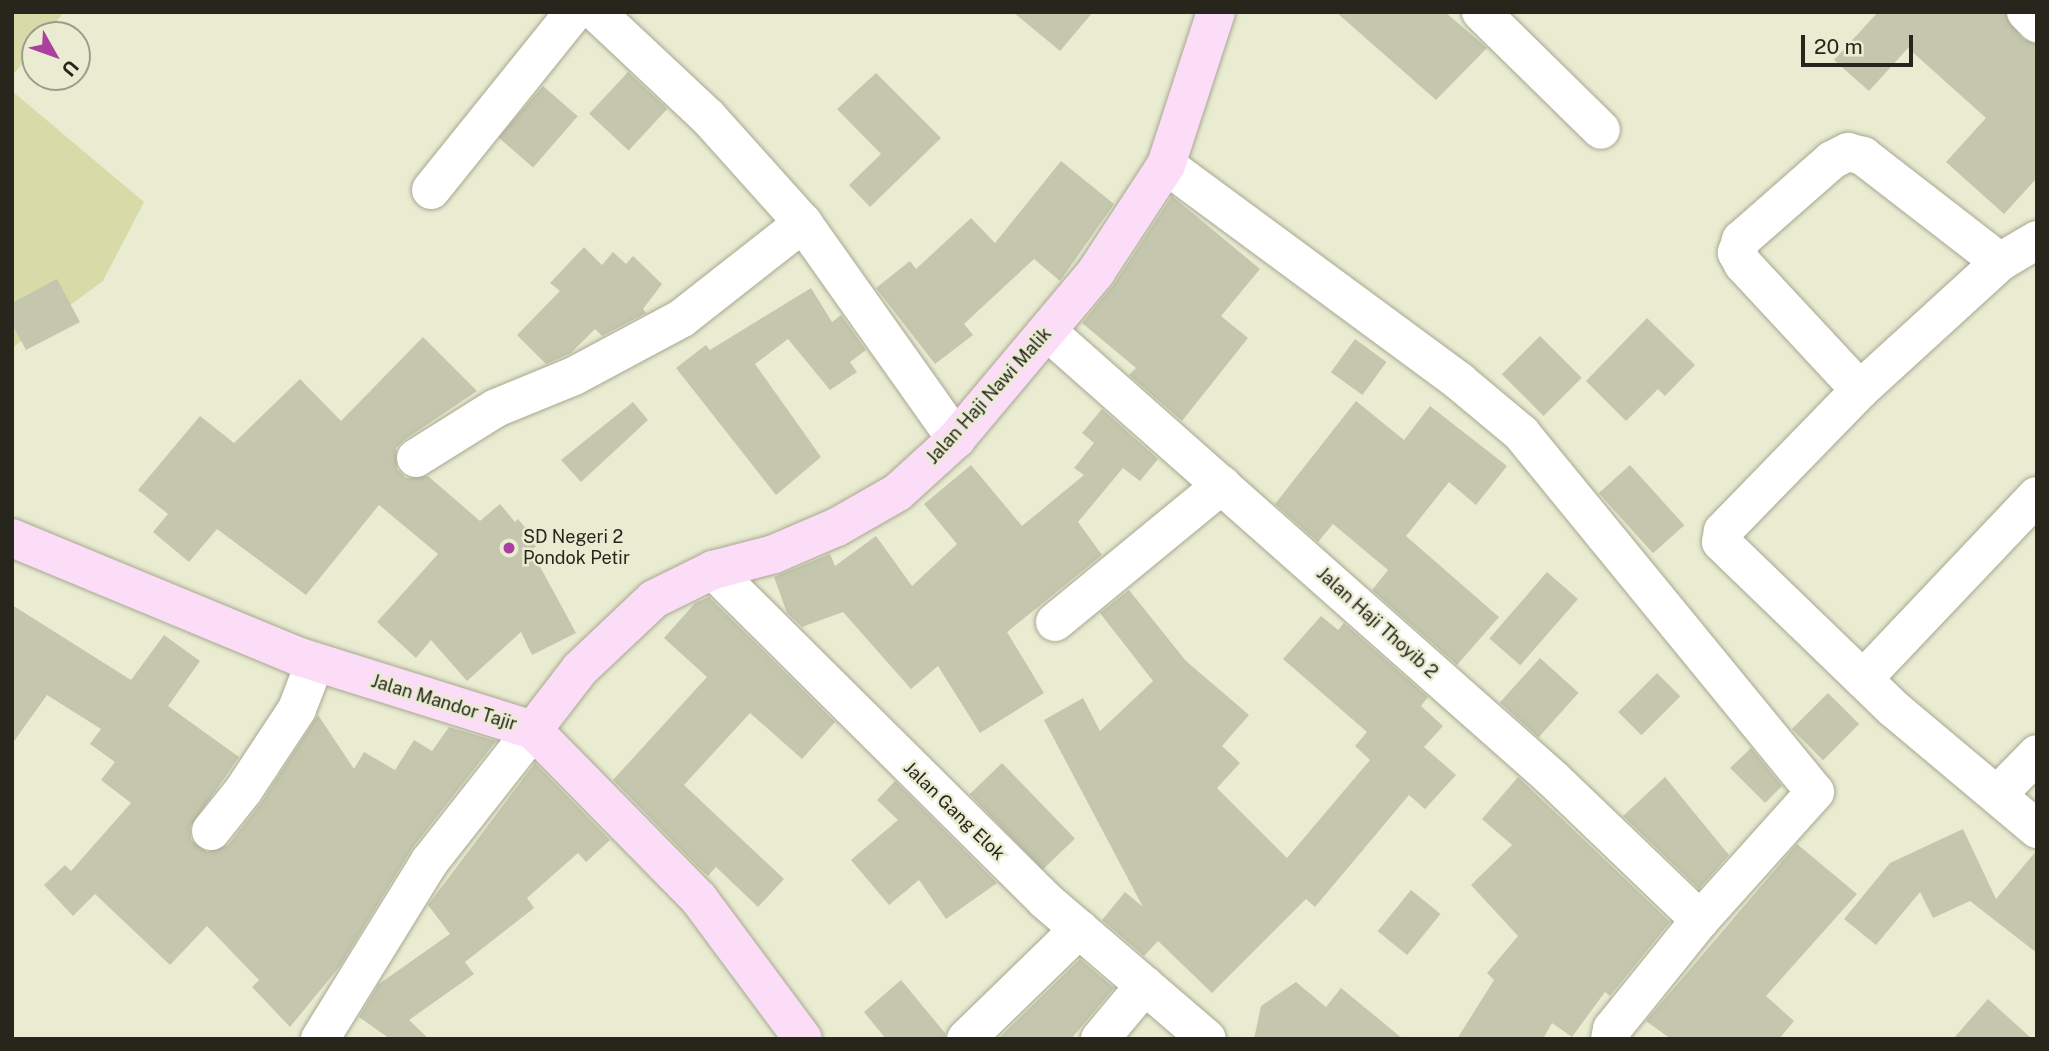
<!DOCTYPE html>
<html>
<head>
<meta charset="utf-8">
<style>
  body { margin:0 }
  #map { position:relative; width:2049px; height:1051px; overflow:hidden; background:#eaecd2; font-family:"Public Sans",sans-serif }
  div>[style] { position:absolute }
  .green>* { inset:0; background:#d8dba7 }
  .building>* { inset:0; background:#c4c6ad; transform-origin:0 0 }
  .roads { filter:drop-shadow(0 0 2px #a6a890) drop-shadow(0 0 2px #a6a890) }
  .street>* { height:38px; margin:-19px; padding:0 19px; transform-origin:19px; border-radius:19px; background:#fff }
  .secondary>* { height:38px; margin:-19px; padding:0 19px; transform-origin:19px; border-radius:19px; background:#fbddf8 }
  .dots>* { width:19px; height:19px; translate:-50% -50%; box-sizing:border-box; border:4px solid #eaecd2; border-radius:50% }
  span { translate:-50% -50%; white-space:nowrap; text-align:center; line-height:1.15; -webkit-text-stroke:5px #eaecd2; paint-order:stroke }
  .street-label { font-size:18px; color:#26261d }
  .poi-label { font-size:18px; color:#26261d }
  .left { translate:0 -50%; text-align:left }
  .frame { position:absolute; inset:0; border:14px solid #26261d; pointer-events:none }
  .north { position:absolute; left:21px; top:21px; width:70px; height:70px; box-sizing:border-box; background:#eaecd2; border:2px solid #9c9d8a; border-radius:50%; rotate:130deg; font-size:19px; font-weight:700; line-height:28px; text-align:center; color:#26261d }
  .north::after { content:''; display:block; margin:auto; width:24px; height:32px; background:#ab40a0; clip-path:polygon(50% 0,100% 100%,50% 72%,0 100%) }
  .scale { position:absolute; left:1801px; top:35px; width:112px; height:32px; box-sizing:border-box; border:4px solid #26261d; border-top:0; padding-left:9px; font-size:21px; line-height:24px; white-space:nowrap; color:#26261d; -webkit-text-stroke:5px #eaecd2; paint-order:stroke }
</style>
</head>
<body>
<div id="map">
  <div class="green">
    <i style="clip-path:polygon(12px 12px,64px 12px,46px 35px,35px 35px,35px 48px,12px 76px)"></i>
    <i style="clip-path:polygon(12px 91px,144px 202px,103px 281px,12px 348px)"></i>
  </div>
  <div class="building">
    <i style="clip-path:polygon(1013px 12px,1093px 12px,1060px 51px)"></i>
    <i style="clip-path:polygon(1336px 12px,1445px 12px,1487px 48px,1436px 100px)"></i>
    <i style="clip-path:polygon(1878px 12px,2005px 12px,2022px 38px,2037px 44px,2037px 178px,2004px 214px,1946px 162px,1986px 118px,1908px 48px,1869px 91px,1834px 60px)"></i>
    <i style="left:628px;top:72px;width:54px;height:57px;rotate:43deg"></i>
    <i style="clip-path:polygon(876px 73px,941px 138px,870px 207px,849px 185px,881px 154px,837px 109px)"></i>
    <i style="left:543px;top:86px;width:46px;height:68px;rotate:41deg"></i>
    <i style="clip-path:polygon(1061px 161px,1114px 204px,1060px 281px,1034px 259px,964px 324px,973px 335px,935px 364px,876px 288px,910px 261px,916px 269px,971px 218px,995px 243px)"></i>
    <i style="clip-path:polygon(1172px 196px,1260px 269px,1221px 316px,1248px 338px,1182px 421px,1129px 375px,1136px 368px,1082px 323px,1114px 284px)"></i>
    <i style="clip-path:polygon(584px 247px,602px 265px,613px 252px,626px 264px,633px 256px,662px 284px,643px 309px,646px 313px,602px 336px,595px 329px,571px 353px,546px 364px,517px 335px,560px 291px,550px 283px)"></i>
    <i style="clip-path:polygon(57px 279px,80px 322px,26px 350px,12px 324px,12px 303px)"></i>
    <i style="clip-path:polygon(811px 288px,832px 322px,841px 315px,866px 350px,850px 362px,857px 372px,830px 390px,788px 339px,755px 364px,821px 457px,776px 495px,676px 368px,706px 345px,710px 350px)"></i>
    <i style="clip-path:polygon(1647px 318px,1695px 365px,1665px 396px,1658px 389px,1626px 421px,1586px 381px)"></i>
    <i style="left:1540px;top:336px;width:59px;height:54px;rotate:45deg"></i>
    <i style="clip-path:polygon(423px 337px,477px 391px,404px 440px,396px 448px,397px 469px,406px 478px,428px 476px,480px 521px,500px 504px,515px 522px,518px 519px,539px 544px,531px 550px,576px 633px,532px 655px,521px 632px,467px 681px,431px 640px,416px 658px,377px 622px,438px 554px,379px 505px,306px 595px,217px 529px,189px 562px,153px 532px,168px 514px,138px 490px,200px 416px,234px 443px,300px 379px,341px 421px)"></i>
    <i style="left:1355px;top:339px;width:39px;height:41px;rotate:36deg"></i>
    <i style="clip-path:polygon(1356px 401px,1404px 440px,1430px 406px,1507px 466px,1476px 505px,1449px 482px,1406px 536px,1499px 617px,1457px 665px,1372px 590px,1388px 570px,1333px 524px,1318px 542px,1275px 504px)"></i>
    <i style="clip-path:polygon(633px 402px,648px 420px,581px 482px,561px 460px)"></i>
    <i style="clip-path:polygon(1102px 409px,1158px 459px,1140px 481px,1123px 468px,1078px 522px,1102px 555px,1007px 632px,1044px 693px,980px 733px,938px 666px,911px 689px,843px 612px,802px 627px,787px 613px,774px 577px,830px 554px,835px 566px,876px 536px,912px 586px,957px 544px,924px 504px,971px 465px,1022px 526px,1084px 475px,1074px 468px,1094px 443px,1082px 433px)"></i>
    <i style="left:1630px;top:465px;width:81px;height:42px;rotate:48deg"></i>
    <i style="left:1547px;top:572px;width:41px;height:88px;rotate:41deg"></i>
    <i style="clip-path:polygon(1129px 590px,1186px 661px,1249px 715px,1222px 746px,1240px 763px,1217px 788px,1287px 858px,1370px 760px,1355px 746px,1367px 732px,1283px 659px,1321px 616px,1338px 630px,1344px 623px,1428px 697px,1421px 706px,1443px 726px,1424px 747px,1456px 775px,1425px 809px,1409px 795px,1315px 907px,1306px 899px,1212px 993px,1158px 941px,1144px 956px,1102px 920px,1125px 892px,1143px 907px,1044px 720px,1083px 698px,1100px 731px,1153px 681px,1100px 613px)"></i>
    <i style="clip-path:polygon(709px 597px,835px 722px,802px 759px,750px 713px,684px 785px,784px 879px,758px 907px,716px 867px,708px 876px,698px 867px,613px 780px,707px 677px,664px 638px,695px 603px)"></i>
    <i style="clip-path:polygon(12px 605px,131px 680px,164px 635px,200px 661px,168px 706px,239px 757px,190px 827px,191px 840px,207px 852px,228px 845px,261px 803px,318px 715px,354px 769px,364px 752px,395px 770px,414px 740px,432px 751px,449px 727px,496px 741px,413px 847px,340px 966px,290px 1027px,252px 987px,259px 980px,207px 926px,170px 965px,95px 894px,73px 916px,44px 885px,65px 865px,71px 871px,131px 803px,101px 780px,115px 762px,90px 744px,101px 729px,47px 695px,12px 744px)"></i>
    <i style="left:1540px;top:658px;width:52px;height:60px;rotate:42deg"></i>
    <i style="left:1657px;top:673px;width:33px;height:55px;rotate:45deg"></i>
    <i style="left:1828px;top:693px;width:44px;height:51px;rotate:45deg"></i>
    <i style="clip-path:polygon(1751px 748px,1782px 786px,1765px 803px,1730px 768px)"></i>
    <i style="clip-path:polygon(535px 763px,610px 840px,586px 862px,578px 853px,527px 898px,534px 908px,465px 962px,474px 974px,409px 1020px,429px 1039px,390px 1039px,359px 1017px,379px 984px,450px 934px,428px 905px)"></i>
    <i style="left:1002px;top:763px;width:105px;height:45px;rotate:46deg"></i>
    <i style="clip-path:polygon(1518px 777px,1670px 922px,1610px 996px,1605px 992px,1572px 1037px,1552px 1023px,1543px 1039px,1457px 1039px,1494px 980px,1487px 973px,1518px 936px,1471px 885px,1512px 845px,1482px 819px)"></i>
    <i style="clip-path:polygon(1665px 777px,1729px 855px,1699px 889px,1623px 816px)"></i>
    <i style="clip-path:polygon(895px 781px,997px 883px,946px 919px,919px 880px,889px 905px,851px 860px,898px 820px,877px 800px)"></i>
    <i style="clip-path:polygon(1963px 829px,1996px 899px,2037px 850px,2037px 953px,1970px 901px,1933px 918px,1920px 892px,1876px 945px,1844px 919px,1890px 863px)"></i>
    <i style="clip-path:polygon(1797px 844px,1857px 894px,1766px 996px,1794px 1021px,1779px 1039px,1671px 1039px,1646px 1021px)"></i>
    <i style="left:1411px;top:890px;width:38px;height:53px;rotate:39deg"></i>
    <i style="clip-path:polygon(1080px 959px,1114px 988px,1071px 1039px,998px 1039px)"></i>
    <i style="clip-path:polygon(901px 980px,945px 1033px,945px 1039px,886px 1039px,864px 1012px)"></i>
    <i style="clip-path:polygon(1296px 982px,1326px 1007px,1341px 988px,1403px 1039px,1254px 1039px,1261px 1006px)"></i>
    <i style="clip-path:polygon(1988px 999px,2032px 1039px,1953px 1039px)"></i>
  </div>
  <div class="roads">
    <div class="street">
      <i style="left:596px;top:12px;width:154px;rotate:43.2deg"></i>
      <i style="left:708px;top:117px;width:142px;rotate:48.1deg"></i>
      <i style="left:803px;top:223px;width:265px;rotate:54.7deg"></i>
      <i style="left:1481px;top:12px;width:168px;rotate:44.5deg"></i>
      <i style="left:2026px;top:12px;width:16px;rotate:45deg"></i>
      <i style="left:1166px;top:165px;width:365px;rotate:36.4deg"></i>
      <i style="left:1460px;top:382px;width:80px;rotate:39.9deg"></i>
      <i style="left:1521px;top:433px;width:464px;rotate:50.7deg"></i>
      <i style="left:1815px;top:792px;width:172px;rotate:131.9deg"></i>
      <i style="left:1700px;top:920px;width:140px;rotate:128.9deg"></i>
      <i style="left:1612px;top:1029px;width:10px;rotate:101deg"></i>
      <i style="left:431px;top:190px;width:228px;rotate:-51.2deg"></i>
      <i style="left:2037px;top:240px;width:43px;rotate:149.3deg"></i>
      <i style="left:2000px;top:262px;width:190px;rotate:137.6deg"></i>
      <i style="left:1860px;top:390px;width:197px;rotate:134.2deg"></i>
      <i style="left:1723px;top:531px;width:11px;rotate:100deg"></i>
      <i style="left:1721px;top:542px;width:240px;rotate:44deg"></i>
      <i style="left:1894px;top:709px;width:187px;rotate:40deg"></i>
      <i style="left:1048px;top:332px;width:674px;rotate:41.51deg"></i>
      <i style="left:1553px;top:779px;width:204px;rotate:43.8deg"></i>
      <i style="left:1860px;top:390px;width:172px;rotate:-132.9deg"></i>
      <i style="left:1743px;top:264px;width:13px;rotate:-119deg"></i>
      <i style="left:1737px;top:253px;width:14px;rotate:-73deg"></i>
      <i style="left:1741px;top:240px;width:121px;rotate:-41.3deg"></i>
      <i style="left:1832px;top:160px;width:18px;rotate:-27deg"></i>
      <i style="left:1848px;top:152px;width:16px;rotate:15deg"></i>
      <i style="left:1863px;top:156px;width:173px;rotate:37.7deg"></i>
      <i style="left:416px;top:458px;width:94px;rotate:-32deg"></i>
      <i style="left:496px;top:408px;width:84px;rotate:-22.3deg"></i>
      <i style="left:574px;top:376px;width:123px;rotate:-28.2deg"></i>
      <i style="left:682px;top:318px;width:154px;rotate:-38.1deg"></i>
      <i style="left:713px;top:570px;width:468px;rotate:44.8deg"></i>
      <i style="left:1045px;top:900px;width:213px;rotate:40.6deg"></i>
      <i style="left:1055px;top:622px;width:216px;rotate:-39.4deg"></i>
      <i style="left:1864px;top:678px;width:251px;rotate:-46.5deg"></i>
      <i style="left:1998px;top:794px;width:56px;rotate:-45.7deg"></i>
      <i style="left:211px;top:831px;width:51px;rotate:-51.3deg"></i>
      <i style="left:243px;top:791px;width:98px;rotate:-56.6deg"></i>
      <i style="left:297px;top:709px;width:50px;rotate:-69deg"></i>
      <i style="left:320px;top:1039px;width:209px;rotate:-58.3deg"></i>
      <i style="left:430px;top:861px;width:167px;rotate:-51.8deg"></i>
      <i style="left:966px;top:1039px;width:158px;rotate:-44.2deg"></i>
      <i style="left:1100px;top:1039px;width:70px;rotate:-50.2deg"></i>
    </div>
    <div class="secondary">
      <i style="left:12px;top:538px;width:312px;rotate:22.5deg"></i>
      <i style="left:300px;top:657px;width:244px;rotate:17.4deg"></i>
      <i style="left:533px;top:730px;width:237px;rotate:45.5deg"></i>
      <i style="left:699px;top:899px;width:174px;rotate:53.4deg"></i>
      <i style="left:533px;top:730px;width:77px;rotate:-52.4deg"></i>
      <i style="left:580px;top:669px;width:102px;rotate:-43.4deg"></i>
      <i style="left:654px;top:599px;width:66px;rotate:-26.2deg"></i>
      <i style="left:713px;top:570px;width:63px;rotate:-14.7deg"></i>
      <i style="left:774px;top:554px;width:69px;rotate:-23.2deg"></i>
      <i style="left:837px;top:527px;width:70px;rotate:-29.8deg"></i>
      <i style="left:898px;top:492px;width:79px;rotate:-42.4deg"></i>
      <i style="left:956px;top:439px;width:218px;rotate:-50deg"></i>
      <i style="left:1096px;top:272px;width:128px;rotate:-56.8deg"></i>
      <i style="left:1166px;top:165px;width:161px;rotate:-71.9deg"></i>
    </div>
  </div>
  <div class="dots">
    <i style="left:509px;top:548px;background:#ab40a0"></i>
  </div>
  <div class="street-label">
    <span style="left:989px;top:396px;rotate:-48deg">Jalan Haji Nawi Malik</span>
    <span style="left:1377px;top:623px;rotate:42deg">Jalan Haji Thoyib 2</span>
    <span style="left:444px;top:703px;rotate:17deg">Jalan Mandor Tajir</span>
    <span style="left:954px;top:811px;rotate:44deg">Jalan Gang Elok</span>
  </div>
  <div class="poi-label">
    <span class="left" style="left:523px;top:548px">SD Negeri 2<br>Pondok Petir</span>
  </div>
  <div class="frame"></div>
  <div class="north">U</div>
  <div class="scale">20 m</div>
</div>
</body>
</html>
